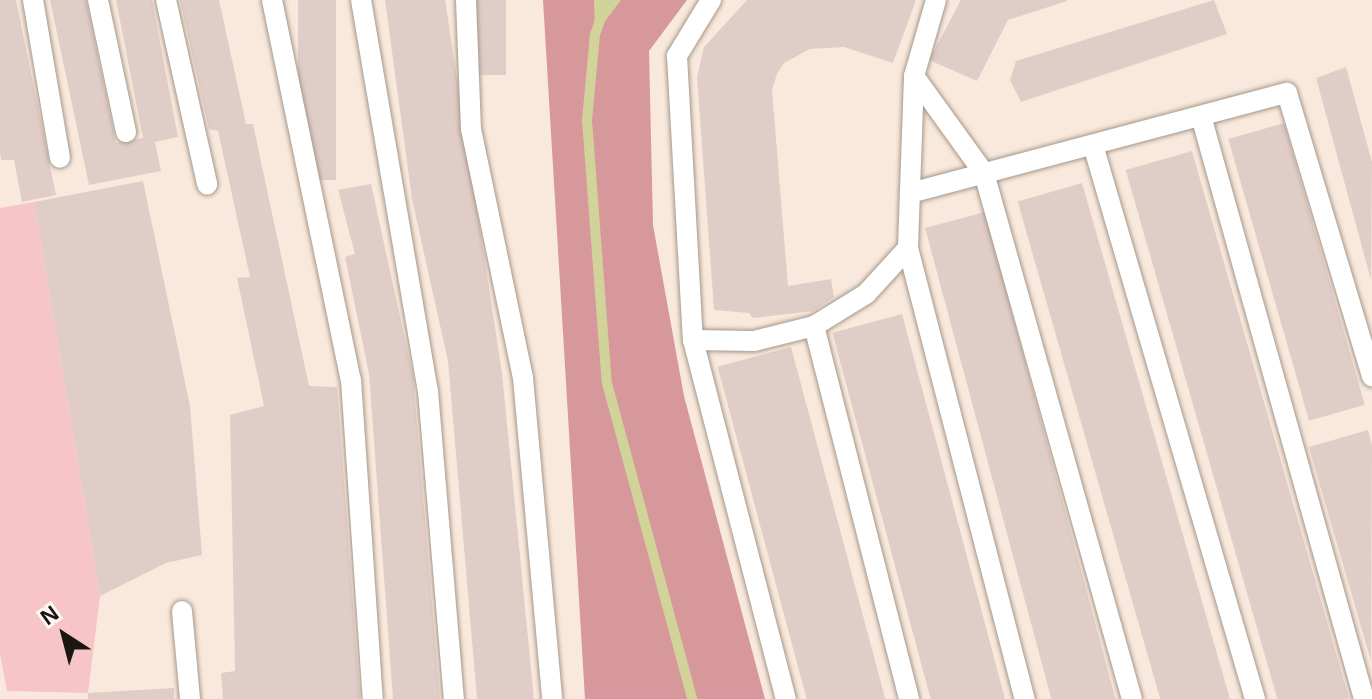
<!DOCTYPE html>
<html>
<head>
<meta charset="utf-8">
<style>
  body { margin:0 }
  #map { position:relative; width:1372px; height:699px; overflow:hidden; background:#f9e9dc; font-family:Arial,sans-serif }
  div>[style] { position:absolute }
  .green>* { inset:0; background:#f7c4c7 }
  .forest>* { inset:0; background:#d7989c }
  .water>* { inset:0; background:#d1d399 }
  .stream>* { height:10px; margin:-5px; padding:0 5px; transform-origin:5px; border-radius:5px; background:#d1d399 }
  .building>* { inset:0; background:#e1cdc7; transform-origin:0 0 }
  .roads { filter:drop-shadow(0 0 2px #a5978b) drop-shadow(0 0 2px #a5978b) }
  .service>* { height:20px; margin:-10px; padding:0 10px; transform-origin:10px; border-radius:10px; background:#fff }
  span { translate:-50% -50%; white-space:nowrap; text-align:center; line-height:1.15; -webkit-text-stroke:6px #fff8f3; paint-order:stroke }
  .north { position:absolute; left:24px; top:595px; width:80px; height:80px; -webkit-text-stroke:6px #fff8f3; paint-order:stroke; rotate:324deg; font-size:22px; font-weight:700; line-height:32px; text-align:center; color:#1b1612 }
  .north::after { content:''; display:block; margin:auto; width:28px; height:36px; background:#1b1612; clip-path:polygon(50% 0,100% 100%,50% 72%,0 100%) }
</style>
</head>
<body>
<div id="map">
  <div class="green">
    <i style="clip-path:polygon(34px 202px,100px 596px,88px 693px,7px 691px,0 654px,0 208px)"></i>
  </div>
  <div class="forest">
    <i style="clip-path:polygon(543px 0,687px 0,649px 51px,653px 225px,684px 396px,765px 699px,585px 699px)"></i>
  </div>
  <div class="water">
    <i style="clip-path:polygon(594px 0,621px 0,595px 34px)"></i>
  </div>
  <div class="stream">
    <i style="left:607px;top:0;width:36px;rotate:109deg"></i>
    <i style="left:595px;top:34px;width:86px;rotate:95.3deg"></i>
    <i style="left:587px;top:120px;width:264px;rotate:85.7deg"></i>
    <i style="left:607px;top:383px;width:327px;rotate:74.9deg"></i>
  </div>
  <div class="building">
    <i style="clip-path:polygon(0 0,16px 0,56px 195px,22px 202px,14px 160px,1px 160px,0 153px)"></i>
    <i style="clip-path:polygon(50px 0,86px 0,116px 143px,143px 138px,116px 0,152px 0,178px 137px,155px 142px,161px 171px,89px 185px)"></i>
    <i style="clip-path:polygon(180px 0,219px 0,246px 124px,253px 124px,309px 386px,337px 387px,360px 699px,223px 699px,221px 673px,235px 671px,230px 415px,264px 406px,237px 278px,250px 277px,218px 131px,209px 129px)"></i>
    <i style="left:298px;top:0;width:38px;height:180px"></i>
    <i style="clip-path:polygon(385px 0,445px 0,502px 373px,534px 699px,477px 699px,448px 361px,412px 199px)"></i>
    <i style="left:476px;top:0;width:30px;height:75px"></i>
    <i style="clip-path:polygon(747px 0,916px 0,893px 63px,844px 47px,810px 49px,784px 63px,777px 74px,772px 90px,788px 286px,831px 279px,834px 297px,813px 311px,753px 318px,749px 313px,714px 310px,697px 77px,704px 47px)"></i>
    <i style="clip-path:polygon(961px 0,1067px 0,1067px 1px,1008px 20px,977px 81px,929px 60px)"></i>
    <i style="clip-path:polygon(1214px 0,1227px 34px,1021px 102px,1010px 80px,1016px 61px)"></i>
    <i style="clip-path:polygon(1346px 67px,1372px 162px,1371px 280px,1316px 78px)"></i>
    <i style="left:1284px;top:123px;width:293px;height:58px;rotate:74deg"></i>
    <i style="left:1192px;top:151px;width:569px;height:69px;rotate:74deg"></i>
    <i style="clip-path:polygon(143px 181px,190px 406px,202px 555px,166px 563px,100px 596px,34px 202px)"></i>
    <i style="left:1082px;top:183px;width:536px;height:67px;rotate:74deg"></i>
    <i style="clip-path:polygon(371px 184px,413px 376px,440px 699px,393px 699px,369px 374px,345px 257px,355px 254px,338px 190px)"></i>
    <i style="left:985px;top:212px;width:504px;height:62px;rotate:75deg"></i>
    <i style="left:902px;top:314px;width:398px;height:72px;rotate:75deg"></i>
    <i style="left:791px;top:347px;width:364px;height:76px;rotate:75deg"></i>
    <i style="clip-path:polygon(1368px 430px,1372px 445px,1371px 661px,1309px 447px)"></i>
    <i style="clip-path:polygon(174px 688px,174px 699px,88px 699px,88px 693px)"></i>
  </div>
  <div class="roads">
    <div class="service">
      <i style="left:33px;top:0;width:160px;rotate:80.3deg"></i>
      <i style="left:98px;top:0;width:135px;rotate:78deg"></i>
      <i style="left:166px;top:0;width:189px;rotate:77.4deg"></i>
      <i style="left:272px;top:0;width:388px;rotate:78.3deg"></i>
      <i style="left:351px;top:380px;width:320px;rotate:86.1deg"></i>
      <i style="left:361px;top:0;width:397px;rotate:80.3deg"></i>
      <i style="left:428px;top:391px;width:309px;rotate:85.2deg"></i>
      <i style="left:466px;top:0;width:129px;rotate:87.8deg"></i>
      <i style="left:471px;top:129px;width:254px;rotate:78.2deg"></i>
      <i style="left:523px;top:378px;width:322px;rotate:84.8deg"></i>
      <i style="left:711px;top:0;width:66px;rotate:121.3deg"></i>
      <i style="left:677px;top:56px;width:284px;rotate:86.8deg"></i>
      <i style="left:693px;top:340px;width:371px;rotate:75.5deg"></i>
      <i style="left:936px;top:0;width:79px;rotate:106.1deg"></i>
      <i style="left:914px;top:76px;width:172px;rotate:92deg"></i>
      <i style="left:908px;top:248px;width:466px;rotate:75.5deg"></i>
      <i style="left:914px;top:76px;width:120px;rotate:54.2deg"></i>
      <i style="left:984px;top:173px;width:546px;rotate:74.29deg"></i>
      <i style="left:1201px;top:116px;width:605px;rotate:74.38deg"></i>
      <i style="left:1093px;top:145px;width:577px;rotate:73.7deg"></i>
      <i style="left:910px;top:193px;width:390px;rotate:-14.9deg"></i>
      <i style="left:1287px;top:93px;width:296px;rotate:73.3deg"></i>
      <i style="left:814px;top:326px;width:385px;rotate:75.7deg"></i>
      <i style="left:693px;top:340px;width:61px;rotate:0.9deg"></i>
      <i style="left:754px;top:341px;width:62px;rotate:-14deg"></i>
      <i style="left:814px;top:326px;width:61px;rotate:-31.6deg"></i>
      <i style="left:866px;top:294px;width:62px;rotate:-47.6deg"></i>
      <i style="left:182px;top:611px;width:88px;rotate:84.8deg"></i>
    </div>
  </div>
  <div class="north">N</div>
</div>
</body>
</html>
